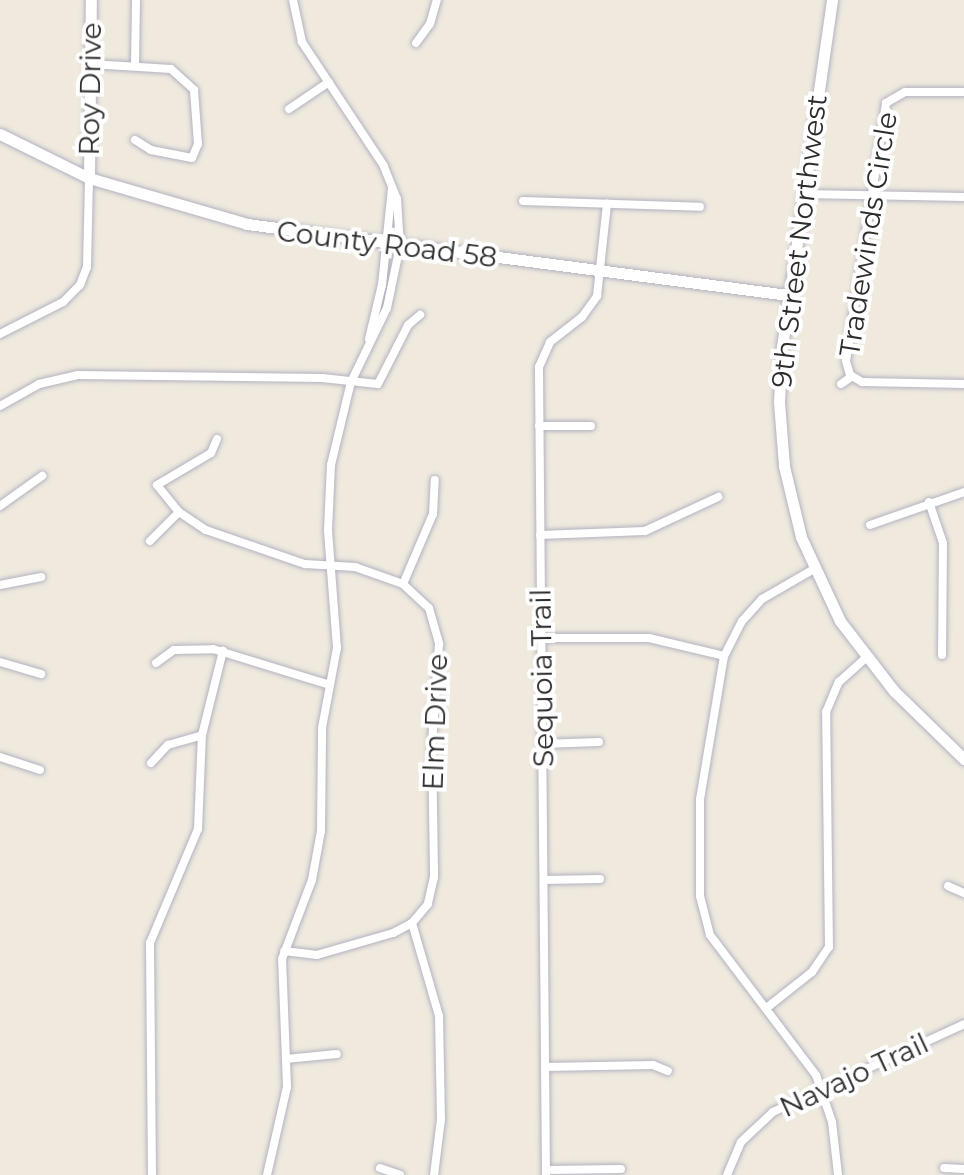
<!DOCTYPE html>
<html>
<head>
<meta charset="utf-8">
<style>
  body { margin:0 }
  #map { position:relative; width:964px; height:1175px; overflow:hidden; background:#efe9de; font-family:Montserrat,sans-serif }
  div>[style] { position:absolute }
  .roads { filter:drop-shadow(0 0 2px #b2b3c1) drop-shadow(0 0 2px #b2b3c1) }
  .street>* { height:8px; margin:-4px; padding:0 4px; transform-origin:4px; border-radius:4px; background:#fff }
  .secondary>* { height:11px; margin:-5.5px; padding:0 5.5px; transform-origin:5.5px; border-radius:5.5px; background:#fff }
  span { translate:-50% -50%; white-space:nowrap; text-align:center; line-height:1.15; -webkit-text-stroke:8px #fff; paint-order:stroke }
  .street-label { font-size:28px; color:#2c2c2c }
</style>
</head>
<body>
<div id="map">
  <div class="roads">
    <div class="street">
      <i style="left:416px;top:43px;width:24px;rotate:-54deg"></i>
      <i style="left:430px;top:24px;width:25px;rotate:-74deg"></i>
      <i style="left:91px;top:64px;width:80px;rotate:3.6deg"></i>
      <i style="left:171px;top:69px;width:31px;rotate:42deg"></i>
      <i style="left:194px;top:90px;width:54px;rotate:85.8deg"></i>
      <i style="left:198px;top:144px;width:15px;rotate:113deg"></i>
      <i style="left:192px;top:158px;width:42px;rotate:-169deg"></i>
      <i style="left:151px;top:150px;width:19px;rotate:-148deg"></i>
      <i style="left:135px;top:65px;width:65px;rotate:-89.1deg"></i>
      <i style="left:964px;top:92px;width:59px;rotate:180deg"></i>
      <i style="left:905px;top:92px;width:22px;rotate:150deg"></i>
      <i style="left:886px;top:103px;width:261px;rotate:98.8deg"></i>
      <i style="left:846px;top:361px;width:15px;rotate:74deg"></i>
      <i style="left:850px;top:375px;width:14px;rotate:30deg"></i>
      <i style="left:862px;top:382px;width:102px;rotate:1.1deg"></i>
      <i style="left:289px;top:109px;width:48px;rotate:-34deg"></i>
      <i style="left:804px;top:194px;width:160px;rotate:1.1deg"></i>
      <i style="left:523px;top:201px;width:177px;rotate:1.9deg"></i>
      <i style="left:0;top:334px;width:71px;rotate:-26.9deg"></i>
      <i style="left:63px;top:302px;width:24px;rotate:-45deg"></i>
      <i style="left:80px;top:285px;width:19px;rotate:-69deg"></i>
      <i style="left:87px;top:267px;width:89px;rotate:-88.7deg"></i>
      <i style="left:369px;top:339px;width:56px;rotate:-76.5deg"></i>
      <i style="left:382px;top:285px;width:97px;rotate:-84.1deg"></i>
      <i style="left:841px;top:384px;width:12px;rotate:-35deg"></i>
      <i style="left:0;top:406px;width:45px;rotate:-29.4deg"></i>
      <i style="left:39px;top:384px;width:40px;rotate:-13deg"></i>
      <i style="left:78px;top:375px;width:244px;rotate:0.7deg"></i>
      <i style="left:322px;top:378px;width:56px;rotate:6.1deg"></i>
      <i style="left:378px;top:384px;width:66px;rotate:-63deg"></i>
      <i style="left:408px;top:325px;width:16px;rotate:-40deg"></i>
      <i style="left:539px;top:426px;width:52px"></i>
      <i style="left:217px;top:439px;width:15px;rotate:113deg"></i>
      <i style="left:211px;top:453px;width:63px;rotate:149.3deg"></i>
      <i style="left:157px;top:485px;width:35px;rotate:51deg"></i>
      <i style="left:179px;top:512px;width:32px;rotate:34deg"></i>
      <i style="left:206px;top:530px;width:105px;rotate:19deg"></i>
      <i style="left:305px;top:564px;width:50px;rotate:3.4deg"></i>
      <i style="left:355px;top:567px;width:51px;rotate:19.5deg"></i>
      <i style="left:403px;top:584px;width:35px;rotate:43deg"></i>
      <i style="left:429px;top:608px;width:37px;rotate:74deg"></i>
      <i style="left:439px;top:644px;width:99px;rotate:94deg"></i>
      <i style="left:432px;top:743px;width:134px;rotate:89.1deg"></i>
      <i style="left:434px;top:877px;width:28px;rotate:103deg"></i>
      <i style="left:428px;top:904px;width:25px;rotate:130deg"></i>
      <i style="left:412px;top:923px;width:21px;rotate:152deg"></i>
      <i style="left:393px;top:933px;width:79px;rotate:163.9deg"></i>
      <i style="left:317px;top:955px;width:33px;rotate:-173deg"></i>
      <i style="left:929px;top:502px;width:43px;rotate:71.1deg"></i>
      <i style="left:943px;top:543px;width:112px;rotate:90.5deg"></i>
      <i style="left:0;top:506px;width:52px;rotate:-35.5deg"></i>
      <i style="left:870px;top:525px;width:100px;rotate:-19.3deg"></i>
      <i style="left:540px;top:535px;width:105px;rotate:-2.2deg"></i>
      <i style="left:645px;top:531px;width:81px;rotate:-25deg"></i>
      <i style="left:150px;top:541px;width:41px;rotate:-45deg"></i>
      <i style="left:814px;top:569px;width:60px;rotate:150deg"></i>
      <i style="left:762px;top:599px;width:30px;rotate:132deg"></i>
      <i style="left:742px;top:621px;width:39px;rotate:117deg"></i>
      <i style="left:724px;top:656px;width:145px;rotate:99.5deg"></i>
      <i style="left:700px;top:799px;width:97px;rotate:90deg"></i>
      <i style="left:700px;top:896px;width:40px;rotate:75.6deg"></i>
      <i style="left:710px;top:935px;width:176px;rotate:52.9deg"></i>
      <i style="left:816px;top:1075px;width:50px;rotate:71.2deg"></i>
      <i style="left:832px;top:1122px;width:53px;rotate:83.5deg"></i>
      <i style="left:403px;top:584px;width:76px;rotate:-66.8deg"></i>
      <i style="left:433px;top:514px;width:34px;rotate:-87deg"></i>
      <i style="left:0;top:585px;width:42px;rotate:-11deg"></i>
      <i style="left:541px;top:638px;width:108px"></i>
      <i style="left:649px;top:638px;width:77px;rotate:13.5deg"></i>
      <i style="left:0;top:662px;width:43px;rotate:16.3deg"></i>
      <i style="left:156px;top:663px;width:22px;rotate:-36deg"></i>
      <i style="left:174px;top:650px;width:39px;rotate:-1deg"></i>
      <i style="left:213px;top:649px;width:122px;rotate:17.1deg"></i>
      <i style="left:542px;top:744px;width:57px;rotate:-2deg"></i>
      <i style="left:0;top:757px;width:42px;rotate:18deg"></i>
      <i style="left:151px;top:763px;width:25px;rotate:-47deg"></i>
      <i style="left:168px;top:745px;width:35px;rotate:-16deg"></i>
      <i style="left:544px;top:880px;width:56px;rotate:-1deg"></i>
      <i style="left:948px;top:886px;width:17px;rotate:24deg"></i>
      <i style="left:412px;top:923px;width:97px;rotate:73.8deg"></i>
      <i style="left:439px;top:1016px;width:103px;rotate:88.9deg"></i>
      <i style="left:441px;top:1119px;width:56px;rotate:97.1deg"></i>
      <i style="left:769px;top:1006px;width:55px;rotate:-38.3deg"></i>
      <i style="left:812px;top:972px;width:30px;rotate:-56deg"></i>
      <i style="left:829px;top:947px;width:235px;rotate:-90.7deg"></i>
      <i style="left:826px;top:712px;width:33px;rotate:-67deg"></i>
      <i style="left:839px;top:682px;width:36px;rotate:-42deg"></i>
      <i style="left:286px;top:1059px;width:51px;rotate:-5.6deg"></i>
      <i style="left:545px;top:1067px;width:108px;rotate:-1.1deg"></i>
      <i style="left:653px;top:1065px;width:16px;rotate:22deg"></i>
      <i style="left:380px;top:1168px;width:21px;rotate:19deg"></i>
      <i style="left:944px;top:1168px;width:20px;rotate:3deg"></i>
      <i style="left:546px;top:1170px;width:75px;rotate:-0.8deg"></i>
      <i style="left:152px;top:1175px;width:232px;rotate:-90.5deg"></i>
      <i style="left:150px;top:943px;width:124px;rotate:-67.2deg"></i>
      <i style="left:198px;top:829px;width:94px;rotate:-87.6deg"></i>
      <i style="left:202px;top:735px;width:87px;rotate:-76deg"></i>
      <i style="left:267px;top:1175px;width:90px;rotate:-77.2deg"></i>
      <i style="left:287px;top:1087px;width:128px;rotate:-92.2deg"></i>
      <i style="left:282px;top:959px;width:85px;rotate:-69.2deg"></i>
      <i style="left:312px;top:880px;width:50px;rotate:-79.6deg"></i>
      <i style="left:321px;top:831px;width:103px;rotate:-89.4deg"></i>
      <i style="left:322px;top:728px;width:81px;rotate:-79.4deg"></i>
      <i style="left:337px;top:648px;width:118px;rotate:-94.4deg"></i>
      <i style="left:328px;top:530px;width:65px;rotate:-87.4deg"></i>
      <i style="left:331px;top:465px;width:85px;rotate:-76.5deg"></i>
      <i style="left:351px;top:382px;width:82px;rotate:-64.1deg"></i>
      <i style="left:387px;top:308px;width:63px;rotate:-78.2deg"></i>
      <i style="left:400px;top:246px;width:47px;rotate:-93.7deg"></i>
      <i style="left:397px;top:199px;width:35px;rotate:-112deg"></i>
      <i style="left:384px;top:166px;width:149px;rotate:-123.5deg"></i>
      <i style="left:302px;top:42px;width:43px;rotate:-102.1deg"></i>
      <i style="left:546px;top:1175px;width:808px;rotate:-90.5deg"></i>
      <i style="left:539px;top:367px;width:27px;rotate:-66deg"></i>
      <i style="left:550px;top:342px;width:41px;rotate:-38deg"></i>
      <i style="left:582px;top:317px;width:26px;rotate:-54deg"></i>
      <i style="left:597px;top:296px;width:93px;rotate:-83.8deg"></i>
      <i style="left:727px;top:1175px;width:36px;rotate:-67deg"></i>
      <i style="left:741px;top:1142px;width:44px;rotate:-43.2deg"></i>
      <i style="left:773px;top:1112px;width:210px;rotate:-24.7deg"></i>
    </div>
    <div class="secondary">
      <i style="left:832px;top:0;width:350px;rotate:98.2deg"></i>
      <i style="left:782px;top:346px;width:56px;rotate:93.1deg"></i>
      <i style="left:779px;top:402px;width:64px;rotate:85.5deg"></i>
      <i style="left:784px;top:466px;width:73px;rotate:76.5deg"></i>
      <i style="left:801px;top:537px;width:93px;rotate:65.1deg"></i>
      <i style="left:840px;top:621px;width:88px;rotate:52.4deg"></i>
      <i style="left:894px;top:691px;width:98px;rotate:44.2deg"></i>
      <i style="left:0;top:134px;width:99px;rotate:26.3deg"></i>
      <i style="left:89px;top:178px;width:165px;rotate:16.2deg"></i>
      <i style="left:247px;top:224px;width:546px;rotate:7.48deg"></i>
      <i style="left:89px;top:178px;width:178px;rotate:-89.4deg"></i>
    </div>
  </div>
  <div class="street-label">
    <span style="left:90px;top:89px;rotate:-89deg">Roy Drive</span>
    <span style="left:868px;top:234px;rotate:-81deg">Tradewinds Circle</span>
    <span style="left:799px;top:241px;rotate:-83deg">9th Street Northwest</span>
    <span style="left:387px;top:244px;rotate:7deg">County Road 58</span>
    <span style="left:542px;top:678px;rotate:-91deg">Sequoia Trail</span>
    <span style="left:435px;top:722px;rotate:-88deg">Elm Drive</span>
    <span style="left:854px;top:1075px;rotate:-25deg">Navajo Trail</span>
  </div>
</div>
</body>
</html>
